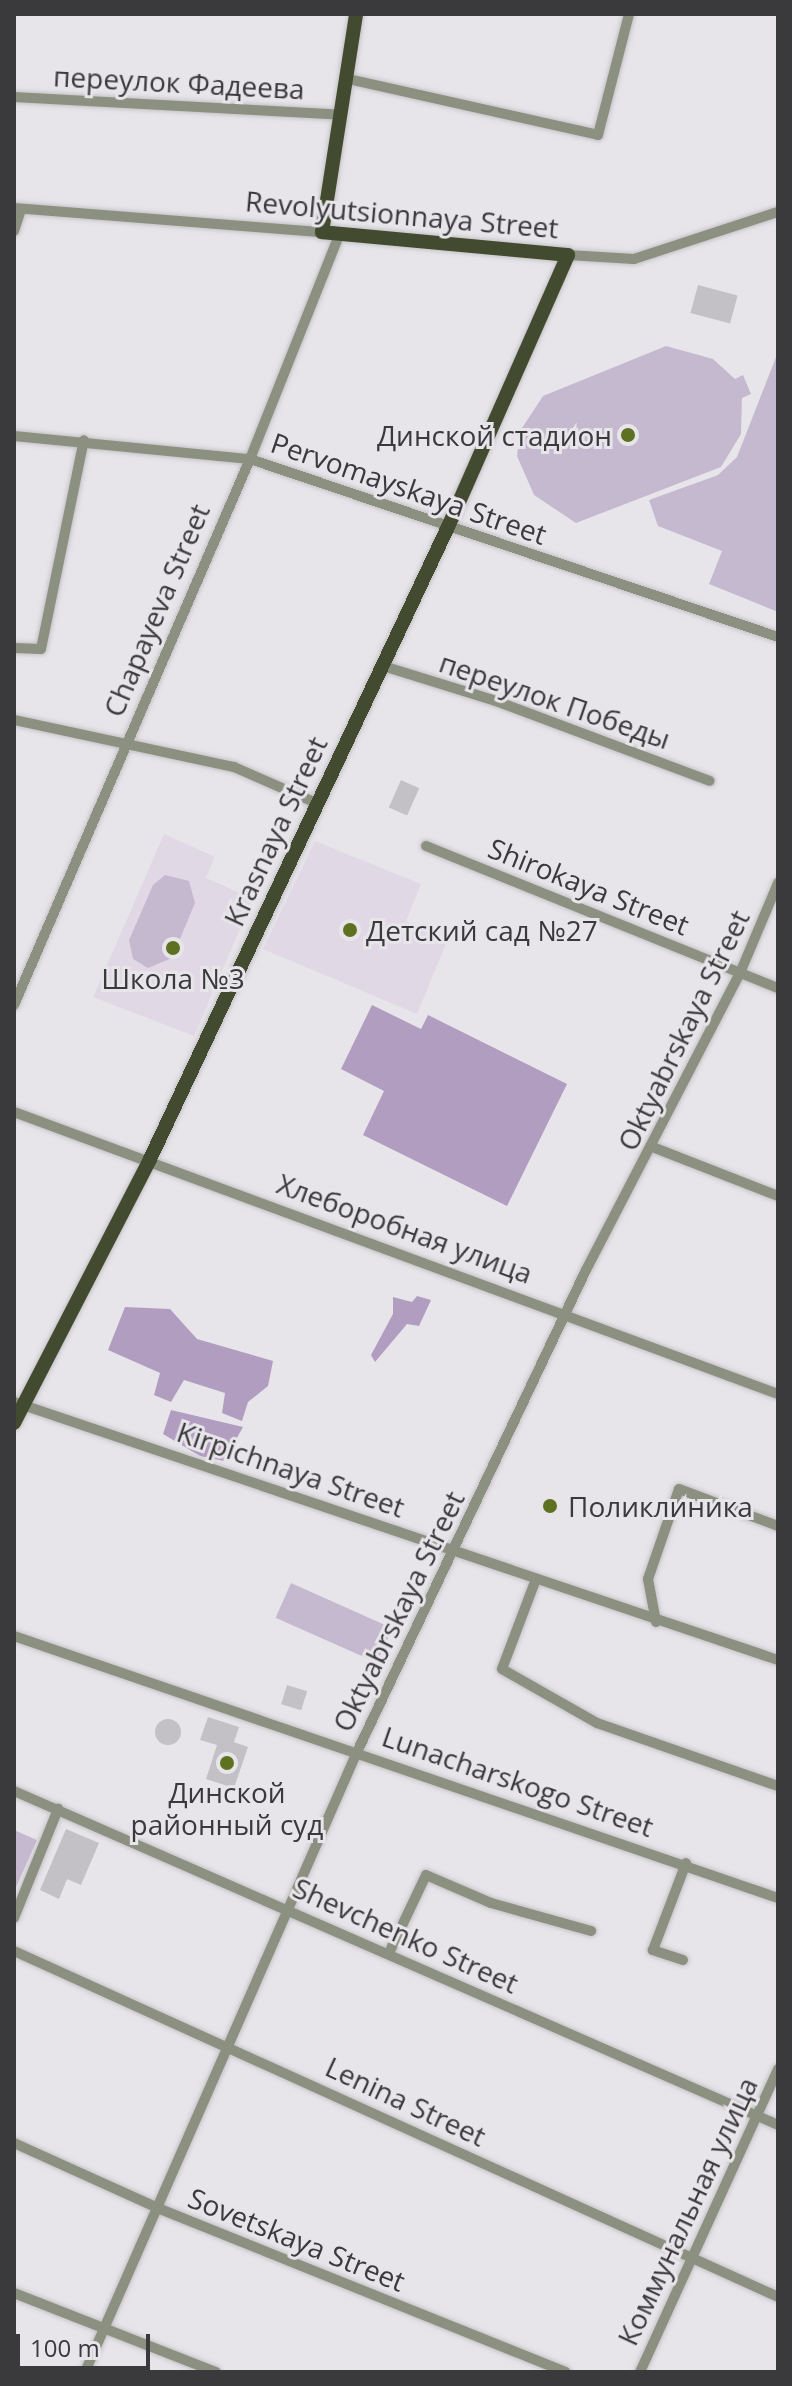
<!DOCTYPE html>
<html>
<head>
<meta charset="utf-8">
<style>
  body { margin:0 }
  #map { position:relative; width:792px; height:2386px; overflow:hidden; background:#e8e5ea; font-family:"Open Sans",sans-serif }
  div>[style] { position:absolute }
  .built>* { inset:0; background:#e0d9e5 }
  .green>* { inset:0; background:#c5b9d0; transform-origin:0 0 }
  .forest>* { inset:0; background:#b19dc0 }
  .building>* { inset:0; background:#c3c0c6; transform-origin:0 0 }
  .round { border-radius:50% }
  .roads { filter:drop-shadow(0 0 2px #c5c3c7) drop-shadow(0 0 2px #c5c3c7) }
  .minor>* { height:10px; margin:-5px; padding:0 5px; transform-origin:5px; border-radius:5px; background:#8b9080 }
  .major>* { height:14px; margin:-7px; padding:0 7px; transform-origin:7px; border-radius:7px; background:#424b2f }
  .dots>* { width:22px; height:22px; translate:-50% -50%; box-sizing:border-box; border:4px solid #e8e5ea; border-radius:50% }
  span { translate:-50% -50%; white-space:nowrap; text-align:center; line-height:1.15; -webkit-text-stroke:6px #e8e5ea; paint-order:stroke }
  .street-label { font-size:28px; color:#3a393b }
  .poi-label { font-size:28px; color:#3a393b }
  .right { translate:-100% -50%; text-align:right }
  .left { translate:0 -50%; text-align:left }
  .frame { position:absolute; inset:0; border:16px solid #3a393b; pointer-events:none }
  .scale { position:absolute; left:16px; top:2334px; width:134px; height:36px; box-sizing:border-box; border:4px solid #3a393b; border-top:0; padding-left:10px; font-size:24px; line-height:28px; white-space:nowrap; color:#3a393b; -webkit-text-stroke:6px #e8e5ea; paint-order:stroke }
</style>
</head>
<body>
<div id="map">
  <div class="built">
    <i style="clip-path:polygon(164px 834px,215px 857px,206px 878px,253px 899px,194px 1036px,93px 997px)"></i>
    <i style="clip-path:polygon(315px 841px,421px 884px,406px 921px,448px 939px,417px 1014px,263px 949px)"></i>
  </div>
  <div class="green">
    <i style="clip-path:polygon(666px 346px,713px 359px,735px 379px,743px 375px,751px 394px,742px 398px,741px 434px,721px 467px,576px 523px,534px 495px,517px 456px,520px 431px,543px 396px)"></i>
    <i style="clip-path:polygon(778px 352px,778px 612px,709px 584px,722px 551px,658px 526px,649px 500px,718px 475px,737px 457px)"></i>
    <i style="clip-path:polygon(165px 875px,189px 881px,195px 903px,172px 958px,148px 968px,133px 959px,129px 940px,153px 885px)"></i>
    <i style="left:291px;top:1583px;width:111px;height:38px;rotate:24deg"></i>
    <i style="clip-path:polygon(14px 1830px,37px 1840px,14px 1892px)"></i>
  </div>
  <div class="forest">
    <i style="clip-path:polygon(372px 1005px,421px 1029px,428px 1015px,567px 1084px,507px 1206px,363px 1135px,384px 1091px,341px 1069px)"></i>
    <i style="clip-path:polygon(417px 1296px,431px 1300px,419px 1326px,407px 1324px,375px 1362px,371px 1355px,393px 1314px,393px 1297px,412px 1302px)"></i>
    <i style="clip-path:polygon(125px 1307px,170px 1309px,197px 1339px,273px 1361px,268px 1386px,248px 1402px,242px 1421px,222px 1413px,225px 1393px,184px 1380px,171px 1402px,154px 1395px,160px 1373px,108px 1350px)"></i>
    <i style="clip-path:polygon(171px 1410px,243px 1427px,224px 1461px,200px 1456px,163px 1434px)"></i>
  </div>
  <div class="building">
    <i style="left:698px;top:285px;width:41px;height:29px;rotate:15deg"></i>
    <i style="left:401px;top:780px;width:20px;height:30px;rotate:24deg"></i>
    <i style="left:287px;top:1685px;width:21px;height:20px;rotate:17deg"></i>
    <i style="clip-path:polygon(208px 1717px,239px 1727px,234px 1742px,248px 1747px,234px 1788px,206px 1779px,217px 1745px,200px 1740px)"></i>
    <i class="round" style="left:155px;top:1719px;width:26px;height:26px"></i>
    <i style="clip-path:polygon(66px 1829px,99px 1843px,81px 1885px,67px 1879px,59px 1899px,40px 1890px)"></i>
  </div>
  <div class="roads">
    <div class="minor">
      <i style="left:348px;top:79px;width:256px;rotate:12.6deg"></i>
      <i style="left:598px;top:135px;width:125px;rotate:-75.6deg"></i>
      <i style="left:14px;top:97px;width:328px;rotate:3.1deg"></i>
      <i style="left:14px;top:208px;width:309px;rotate:4.5deg"></i>
      <i style="left:14px;top:231px;width:23px;rotate:-72deg"></i>
      <i style="left:568px;top:255px;width:66px;rotate:3.5deg"></i>
      <i style="left:634px;top:259px;width:151px;rotate:-18.1deg"></i>
      <i style="left:14px;top:436px;width:237px;rotate:5.6deg"></i>
      <i style="left:250px;top:459px;width:557px;rotate:18.63deg"></i>
      <i style="left:14px;top:648px;width:27px;rotate:2deg"></i>
      <i style="left:41px;top:649px;width:213px;rotate:-78.4deg"></i>
      <i style="left:383px;top:666px;width:118px;rotate:17.2deg"></i>
      <i style="left:496px;top:701px;width:228px;rotate:20.5deg"></i>
      <i style="left:14px;top:720px;width:225px;rotate:12.1deg"></i>
      <i style="left:234px;top:767px;width:90px;rotate:23.7deg"></i>
      <i style="left:426px;top:846px;width:380px;rotate:22deg"></i>
      <i style="left:14px;top:1005px;width:595px;rotate:-66.62deg"></i>
      <i style="left:250px;top:459px;width:243px;rotate:-68.3deg"></i>
      <i style="left:14px;top:1112px;width:814px;rotate:20.26deg"></i>
      <i style="left:655px;top:1148px;width:132px;rotate:21.3deg"></i>
      <i style="left:14px;top:1402px;width:806px;rotate:18.66deg"></i>
      <i style="left:536px;top:1579px;width:96px;rotate:110.7deg"></i>
      <i style="left:502px;top:1669px;width:109px;rotate:29.6deg"></i>
      <i style="left:597px;top:1723px;width:192px;rotate:19.2deg"></i>
      <i style="left:656px;top:1622px;width:44px;rotate:-100.5deg"></i>
      <i style="left:648px;top:1579px;width:95px;rotate:-71deg"></i>
      <i style="left:679px;top:1489px;width:106px;rotate:20.5deg"></i>
      <i style="left:14px;top:1636px;width:808px;rotate:18.93deg"></i>
      <i style="left:14px;top:1791px;width:834px;rotate:23.61deg"></i>
      <i style="left:14px;top:1918px;width:118px;rotate:-68deg"></i>
      <i style="left:14px;top:1951px;width:839px;rotate:24.36deg"></i>
      <i style="left:389px;top:1953px;width:86px;rotate:-64.6deg"></i>
      <i style="left:426px;top:1875px;width:71px;rotate:23.3deg"></i>
      <i style="left:491px;top:1903px;width:104px;rotate:15.6deg"></i>
      <i style="left:683px;top:1960px;width:32px;rotate:-162deg"></i>
      <i style="left:653px;top:1950px;width:93px;rotate:-69.2deg"></i>
      <i style="left:14px;top:2143px;width:160px;rotate:24.3deg"></i>
      <i style="left:160px;top:2209px;width:437px;rotate:21.9deg"></i>
      <i style="left:14px;top:2293px;width:217px;rotate:21.4deg"></i>
      <i style="left:85px;top:2372px;width:677px;rotate:-66.31deg"></i>
      <i style="left:357px;top:1752px;width:534px;rotate:-64.59deg"></i>
      <i style="left:586px;top:1270px;width:335px;rotate:-62.6deg"></i>
      <i style="left:740px;top:973px;width:98px;rotate:-67.1deg"></i>
      <i style="left:640px;top:2372px;width:333px;rotate:-65.5deg"></i>
    </div>
    <div class="major">
      <i style="left:14px;top:1423px;width:297px;rotate:-62.7deg"></i>
      <i style="left:150px;top:1159px;width:699px;rotate:-64.76deg"></i>
      <i style="left:448px;top:527px;width:297px;rotate:-66.2deg"></i>
      <i style="left:568px;top:255px;width:247px;rotate:-174.7deg"></i>
      <i style="left:322px;top:232px;width:221px;rotate:-81.1deg"></i>
    </div>
  </div>
  <div class="dots">
    <i style="left:628px;top:435px;background:#5d7120"></i>
    <i style="left:350px;top:930px;background:#5d7120"></i>
    <i style="left:173px;top:948px;background:#5d7120"></i>
    <i style="left:550px;top:1506px;background:#5d7120"></i>
    <i style="left:227px;top:1763px;background:#5d7120"></i>
  </div>
  <div class="street-label">
    <span style="left:179px;top:82px;rotate:3deg">переулок Фадеева</span>
    <span style="left:402px;top:214px;rotate:5deg">Revolyutsionnaya Street</span>
    <span style="left:409px;top:488px;rotate:19deg">Pervomayskaya Street</span>
    <span style="left:156px;top:610px;rotate:-67deg">Chapayeva Street</span>
    <span style="left:555px;top:700px;rotate:19deg">переулок Победы</span>
    <span style="left:275px;top:831px;rotate:-65deg">Krasnaya Street</span>
    <span style="left:589px;top:886px;rotate:22deg">Shirokaya Street</span>
    <span style="left:683px;top:1030px;rotate:-64deg">Oktyabrskaya Street</span>
    <span style="left:405px;top:1228px;rotate:20deg">Хлеборобная улица</span>
    <span style="left:291px;top:1469px;rotate:19deg">Kirpichnaya Street</span>
    <span style="left:398px;top:1611px;rotate:-64deg">Oktyabrskaya Street</span>
    <span style="left:518px;top:1781px;rotate:19deg">Lunacharskogo Street</span>
    <span style="left:406px;top:1935px;rotate:24deg">Shevchenko Street</span>
    <span style="left:406px;top:2101px;rotate:25deg">Lenina Street</span>
    <span style="left:687px;top:2211px;rotate:-65deg">Коммунальная улица</span>
    <span style="left:297px;top:2239px;rotate:22deg">Sovetskaya Street</span>
  </div>
  <div class="poi-label">
    <span class="right" style="left:612px;top:435px">Динской стадион</span>
    <span class="left" style="left:366px;top:930px">Детский сад №27</span>
    <span style="left:173px;top:978px">Школа №3</span>
    <span class="left" style="left:568px;top:1506px">Поликлиника</span>
    <span style="left:227px;top:1808px">Динской<br>районный суд</span>
  </div>
  <div class="frame"></div>
  <div class="scale">100 m</div>
</div>
</body>
</html>
